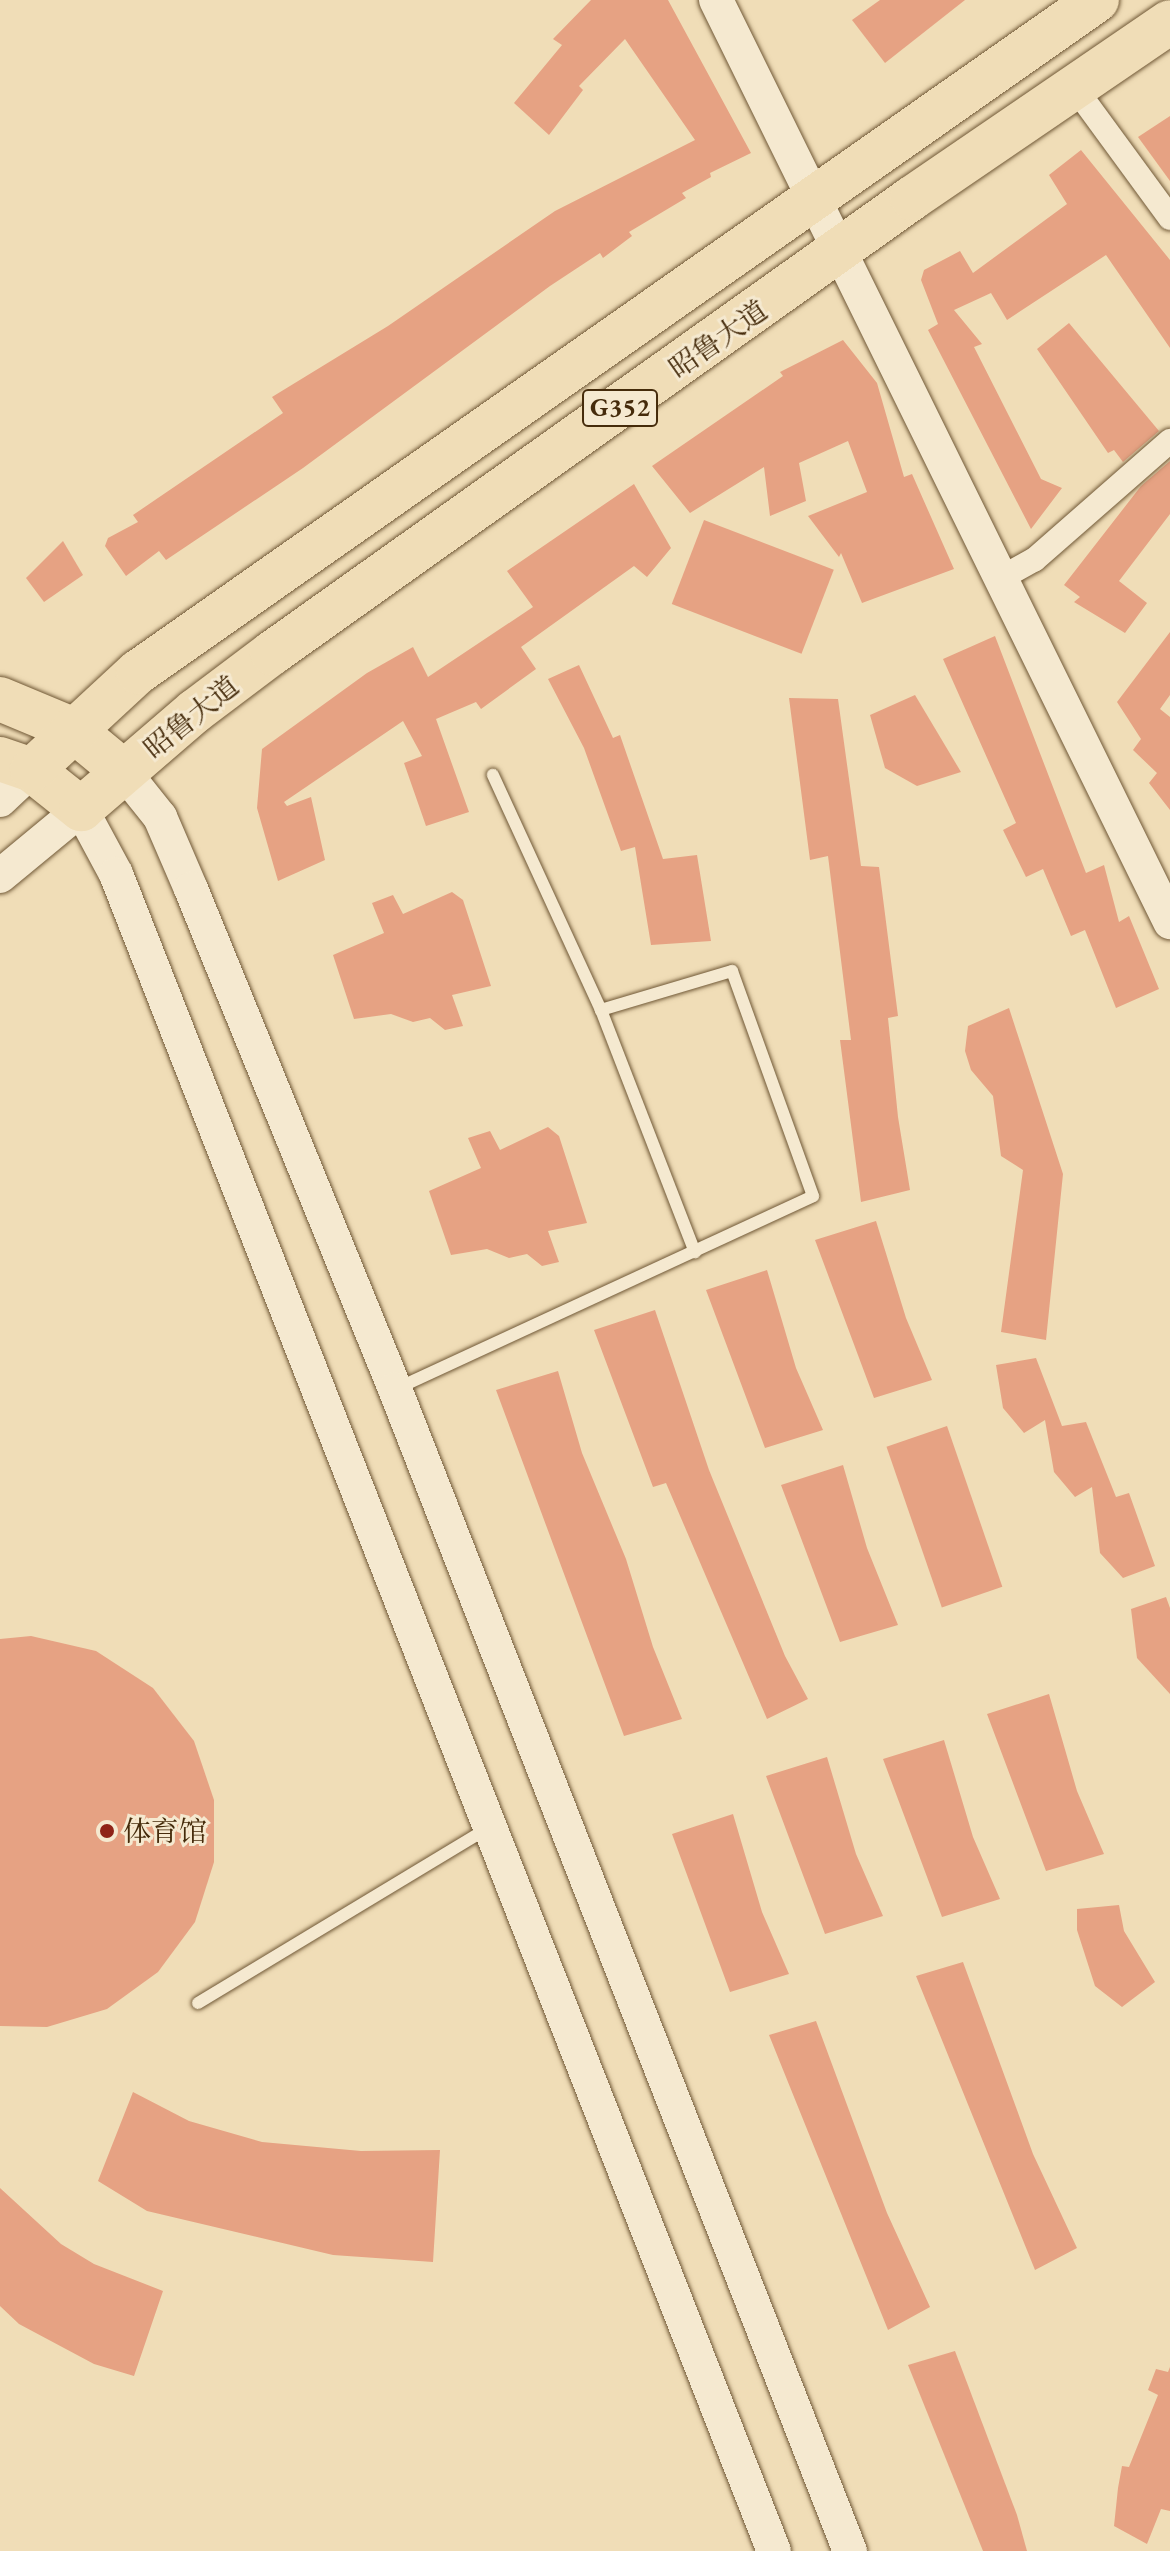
<!DOCTYPE html>
<html>
<head>
<meta charset="utf-8">
<style>
  body { margin:0 }
  #map { position:relative; width:1170px; height:2551px; overflow:hidden; background:#f0ddb7; font-family:"EB Garamond","Noto Serif SC",serif }
  div>[style] { position:absolute }
  .building>* { inset:0; background:#e6a283; transform-origin:0 0 }
  .roads { filter:drop-shadow(0 0 2px #705836) drop-shadow(0 0 2px #705836) }
  .lane>* { height:12px; margin:-6px; padding:0 6px; transform-origin:6px; border-radius:6px; background:#f5e9d0 }
  .street>* { height:24px; margin:-12px; padding:0 12px; transform-origin:12px; border-radius:12px; background:#f5e9d0 }
  .secondary>* { height:34px; margin:-17px; padding:0 17px; transform-origin:17px; border-radius:17px; background:#f5e9d0 }
  .highway>* { height:44px; margin:-22px; padding:0 22px; transform-origin:22px; border-radius:22px; background:#f0ddb7 }
  .dots>* { width:22px; height:22px; translate:-50% -50%; box-sizing:border-box; border:4px solid #f5e9d0; border-radius:50% }
  span { translate:-50% -50%; white-space:nowrap; text-align:center; line-height:1.15; -webkit-text-stroke:6px #f5e9d0; paint-order:stroke }
  .shield-label span { padding:2px 6px; background:#f5e9d0; border:2px solid; border-radius:6px; -webkit-text-stroke-width:0 }
  .shield-label { font-size:26px; color:#452b0b; font-weight:700 }
  .street-label { font-size:28px; color:#452b0b }
  .poi-label { font-size:28px; color:#452b0b }
  .left { translate:0 -50%; text-align:left }
</style>
</head>
<body>
<div id="map">
  <div class="building">
    <i style="clip-path:polygon(591px 0,668px 0,751px 153px,710px 173px,711px 177px,682px 193px,686px 198px,629px 232px,632px 236px,603px 258px,600px 253px,550px 286px,303px 468px,166px 560px,159px 551px,126px 576px,105px 546px,108px 538px,138px 522px,133px 515px,283px 413px,272px 397px,388px 326px,555px 211px,695px 140px,625px 39px,579px 86px,583px 90px,549px 135px,514px 103px,562px 45px,553px 39px)"></i>
    <i style="clip-path:polygon(880px 0,965px 0,885px 63px,852px 20px)"></i>
    <i style="clip-path:polygon(1170px 116px,1170px 181px,1138px 137px)"></i>
    <i style="clip-path:polygon(1081px 150px,1170px 260px,1170px 348px,1106px 255px,1007px 320px,991px 293px,954px 310px,982px 344px,974px 347px,1041px 479px,1062px 488px,1031px 529px,928px 330px,938px 324px,921px 280px,924px 270px,960px 251px,973px 273px,1067px 204px,1049px 175px)"></i>
    <i style="clip-path:polygon(1069px 323px,1159px 431px,1123px 462px,1114px 450px,1108px 453px,1037px 349px)"></i>
    <i style="clip-path:polygon(843px 340px,877px 383px,904px 477px,912px 474px,954px 569px,862px 603px,841px 553px,839px 557px,808px 516px,867px 492px,848px 441px,799px 463px,806px 501px,770px 516px,764px 467px,690px 513px,652px 466px,783px 376px,780px 372px)"></i>
    <i style="clip-path:polygon(1170px 461px,1170px 514px,1119px 581px,1147px 603px,1125px 633px,1074px 602px,1080px 597px,1064px 585px,1141px 486px)"></i>
    <i style="clip-path:polygon(634px 484px,671px 548px,647px 577px,634px 566px,521px 647px,536px 669px,481px 709px,476px 702px,436px 719px,469px 812px,426px 826px,404px 763px,422px 756px,403px 721px,284px 802px,287px 806px,311px 797px,325px 860px,278px 881px,257px 808px,262px 749px,367px 673px,413px 647px,428px 677px,533px 607px,507px 571px)"></i>
    <i style="left:704px;top:520px;width:139px;height:90px;rotate:21deg"></i>
    <i style="clip-path:polygon(63px 541px,83px 575px,44px 602px,26px 578px)"></i>
    <i style="clip-path:polygon(1170px 632px,1170px 695px,1160px 709px,1170px 717px,1170px 810px,1149px 783px,1157px 773px,1133px 750px,1141px 739px,1117px 702px)"></i>
    <i style="clip-path:polygon(995px 636px,1086px 873px,1104px 865px,1119px 922px,1129px 916px,1159px 989px,1116px 1008px,1085px 930px,1071px 936px,1043px 869px,1026px 877px,1003px 830px,1016px 823px,943px 659px)"></i>
    <i style="clip-path:polygon(579px 665px,613px 738px,620px 735px,663px 859px,697px 855px,711px 941px,651px 945px,635px 847px,621px 851px,584px 748px,548px 679px)"></i>
    <i style="clip-path:polygon(915px 695px,961px 772px,917px 786px,885px 768px,870px 715px)"></i>
    <i style="clip-path:polygon(789px 698px,838px 699px,861px 866px,879px 867px,898px 1016px,888px 1018px,898px 1117px,910px 1190px,861px 1202px,840px 1040px,851px 1040px,828px 856px,810px 860px)"></i>
    <i style="clip-path:polygon(452px 892px,463px 900px,491px 986px,452px 995px,463px 1026px,445px 1030px,430px 1018px,413px 1022px,391px 1014px,354px 1019px,333px 955px,384px 933px,372px 903px,393px 895px,403px 914px)"></i>
    <i style="clip-path:polygon(1009px 1008px,1063px 1174px,1046px 1340px,1001px 1332px,1023px 1170px,1001px 1156px,993px 1096px,971px 1070px,965px 1051px,968px 1026px)"></i>
    <i style="clip-path:polygon(548px 1127px,559px 1136px,587px 1223px,548px 1231px,559px 1262px,542px 1266px,527px 1254px,509px 1258px,487px 1249px,451px 1255px,429px 1191px,481px 1168px,468px 1138px,490px 1131px,500px 1150px)"></i>
    <i style="clip-path:polygon(876px 1221px,906px 1318px,932px 1380px,874px 1398px,815px 1240px)"></i>
    <i style="clip-path:polygon(767px 1270px,796px 1368px,823px 1430px,765px 1448px,706px 1290px)"></i>
    <i style="clip-path:polygon(655px 1310px,709px 1470px,785px 1656px,808px 1699px,767px 1719px,666px 1483px,653px 1487px,594px 1330px)"></i>
    <i style="clip-path:polygon(1036px 1358px,1062px 1426px,1086px 1422px,1116px 1497px,1129px 1493px,1155px 1566px,1123px 1578px,1112px 1566px,1100px 1553px,1092px 1487px,1075px 1497px,1054px 1472px,1045px 1420px,1024px 1433px,1003px 1408px,996px 1365px)"></i>
    <i style="clip-path:polygon(558px 1371px,582px 1453px,626px 1559px,653px 1647px,682px 1719px,624px 1736px,496px 1390px)"></i>
    <i style="left:947px;top:1426px;width:170px;height:64px;rotate:71deg"></i>
    <i style="clip-path:polygon(843px 1465px,867px 1548px,898px 1625px,840px 1642px,781px 1485px)"></i>
    <i style="clip-path:polygon(1166px 1597px,1170px 1608px,1170px 1694px,1137px 1658px,1131px 1609px)"></i>
    <i style="clip-path:polygon(31px 1636px,96px 1651px,153px 1688px,194px 1741px,214px 1800px,214px 1862px,195px 1922px,158px 1972px,107px 2009px,47px 2027px,0 2026px,0 1639px)"></i>
    <i style="clip-path:polygon(1049px 1694px,1077px 1791px,1104px 1854px,1046px 1871px,987px 1714px)"></i>
    <i style="clip-path:polygon(944px 1740px,973px 1837px,1000px 1899px,942px 1917px,883px 1759px)"></i>
    <i style="clip-path:polygon(827px 1757px,856px 1854px,883px 1916px,825px 1934px,766px 1776px)"></i>
    <i style="clip-path:polygon(733px 1814px,762px 1912px,789px 1974px,730px 1992px,672px 1834px)"></i>
    <i style="clip-path:polygon(1119px 1905px,1124px 1931px,1155px 1982px,1122px 2007px,1095px 1986px,1077px 1930px,1077px 1909px)"></i>
    <i style="clip-path:polygon(963px 1962px,1033px 2154px,1077px 2248px,1035px 2270px,916px 1976px)"></i>
    <i style="clip-path:polygon(816px 2021px,887px 2213px,930px 2307px,888px 2330px,769px 2035px)"></i>
    <i style="clip-path:polygon(133px 2092px,189px 2121px,262px 2142px,361px 2151px,440px 2150px,433px 2262px,333px 2255px,147px 2211px,98px 2181px)"></i>
    <i style="clip-path:polygon(0 2188px,61px 2244px,94px 2264px,163px 2291px,134px 2376px,94px 2364px,19px 2324px,0 2306px)"></i>
    <i style="clip-path:polygon(955px 2351px,1017px 2515px,1027px 2551px,983px 2551px,908px 2365px)"></i>
    <i style="clip-path:polygon(1170px 2367px,1170px 2511px,1161px 2509px,1147px 2544px,1114px 2526px,1118px 2488px,1122px 2466px,1129px 2467px,1158px 2395px,1148px 2390px,1156px 2369px,1168px 2372px)"></i>
  </div>
  <div class="roads">
    <div class="lane">
      <i style="left:601px;top:1010px;width:260px;rotate:68.8deg"></i>
      <i style="left:398px;top:1388px;width:457px;rotate:-24.8deg"></i>
      <i style="left:813px;top:1196px;width:239px;rotate:-109.8deg"></i>
      <i style="left:732px;top:971px;width:137px;rotate:163.4deg"></i>
      <i style="left:601px;top:1010px;width:259px;rotate:-114.7deg"></i>
      <i style="left:198px;top:2003px;width:336px;rotate:-31.1deg"></i>
    </div>
    <div class="street">
      <i style="left:1075px;top:88px;width:161px;rotate:53.8deg"></i>
      <i style="left:1001px;top:578px;width:38px;rotate:-29deg"></i>
      <i style="left:1034px;top:560px;width:181px;rotate:-41.2deg"></i>
    </div>
    <div class="secondary">
      <i style="left:716px;top:0;width:1028px;rotate:63.78deg"></i>
      <i style="left:124px;top:772px;width:58px;rotate:51.3deg"></i>
      <i style="left:160px;top:817px;width:78px;rotate:66.7deg"></i>
      <i style="left:191px;top:889px;width:540px;rotate:67.8deg"></i>
      <i style="left:395px;top:1389px;width:1248px;rotate:68.62deg"></i>
      <i style="left:0;top:800px;width:44px;rotate:-43.2deg"></i>
      <i style="left:0;top:876px;width:105px;rotate:-39.6deg"></i>
      <i style="left:81px;top:809px;width:74px;rotate:61.7deg"></i>
      <i style="left:116px;top:874px;width:1801px;rotate:68.58deg"></i>
    </div>
    <div class="highway">
      <i style="left:0;top:699px;width:78px;rotate:22.6deg"></i>
      <i style="left:72px;top:729px;width:67px;rotate:39.6deg"></i>
      <i style="left:0;top:759px;width:34px;rotate:19deg"></i>
      <i style="left:32px;top:770px;width:63px;rotate:38.5deg"></i>
      <i style="left:81px;top:809px;width:150px;rotate:-40.7deg"></i>
      <i style="left:195px;top:711px;width:96px;rotate:-37deg"></i>
      <i style="left:272px;top:653px;width:785px;rotate:-35.41deg"></i>
      <i style="left:912px;top:198px;width:312px;rotate:-34.3deg"></i>
      <i style="left:32px;top:770px;width:144px;rotate:-42.8deg"></i>
      <i style="left:138px;top:672px;width:1171px;rotate:-35.02deg"></i>
    </div>
  </div>
  <div class="dots">
    <i style="left:107px;top:1831px;background:#8f2418"></i>
  </div>
  <div class="shield-label">
    <span style="left:620px;top:408px">G352</span>
  </div>
  <div class="street-label">
    <span style="left:718px;top:339px;rotate:-35deg">昭鲁大道</span>
    <span style="left:191px;top:717px;rotate:-39deg">昭鲁大道</span>
  </div>
  <div class="poi-label">
    <span class="left" style="left:123px;top:1831px">体育馆</span>
  </div>
</div>
</body>
</html>
